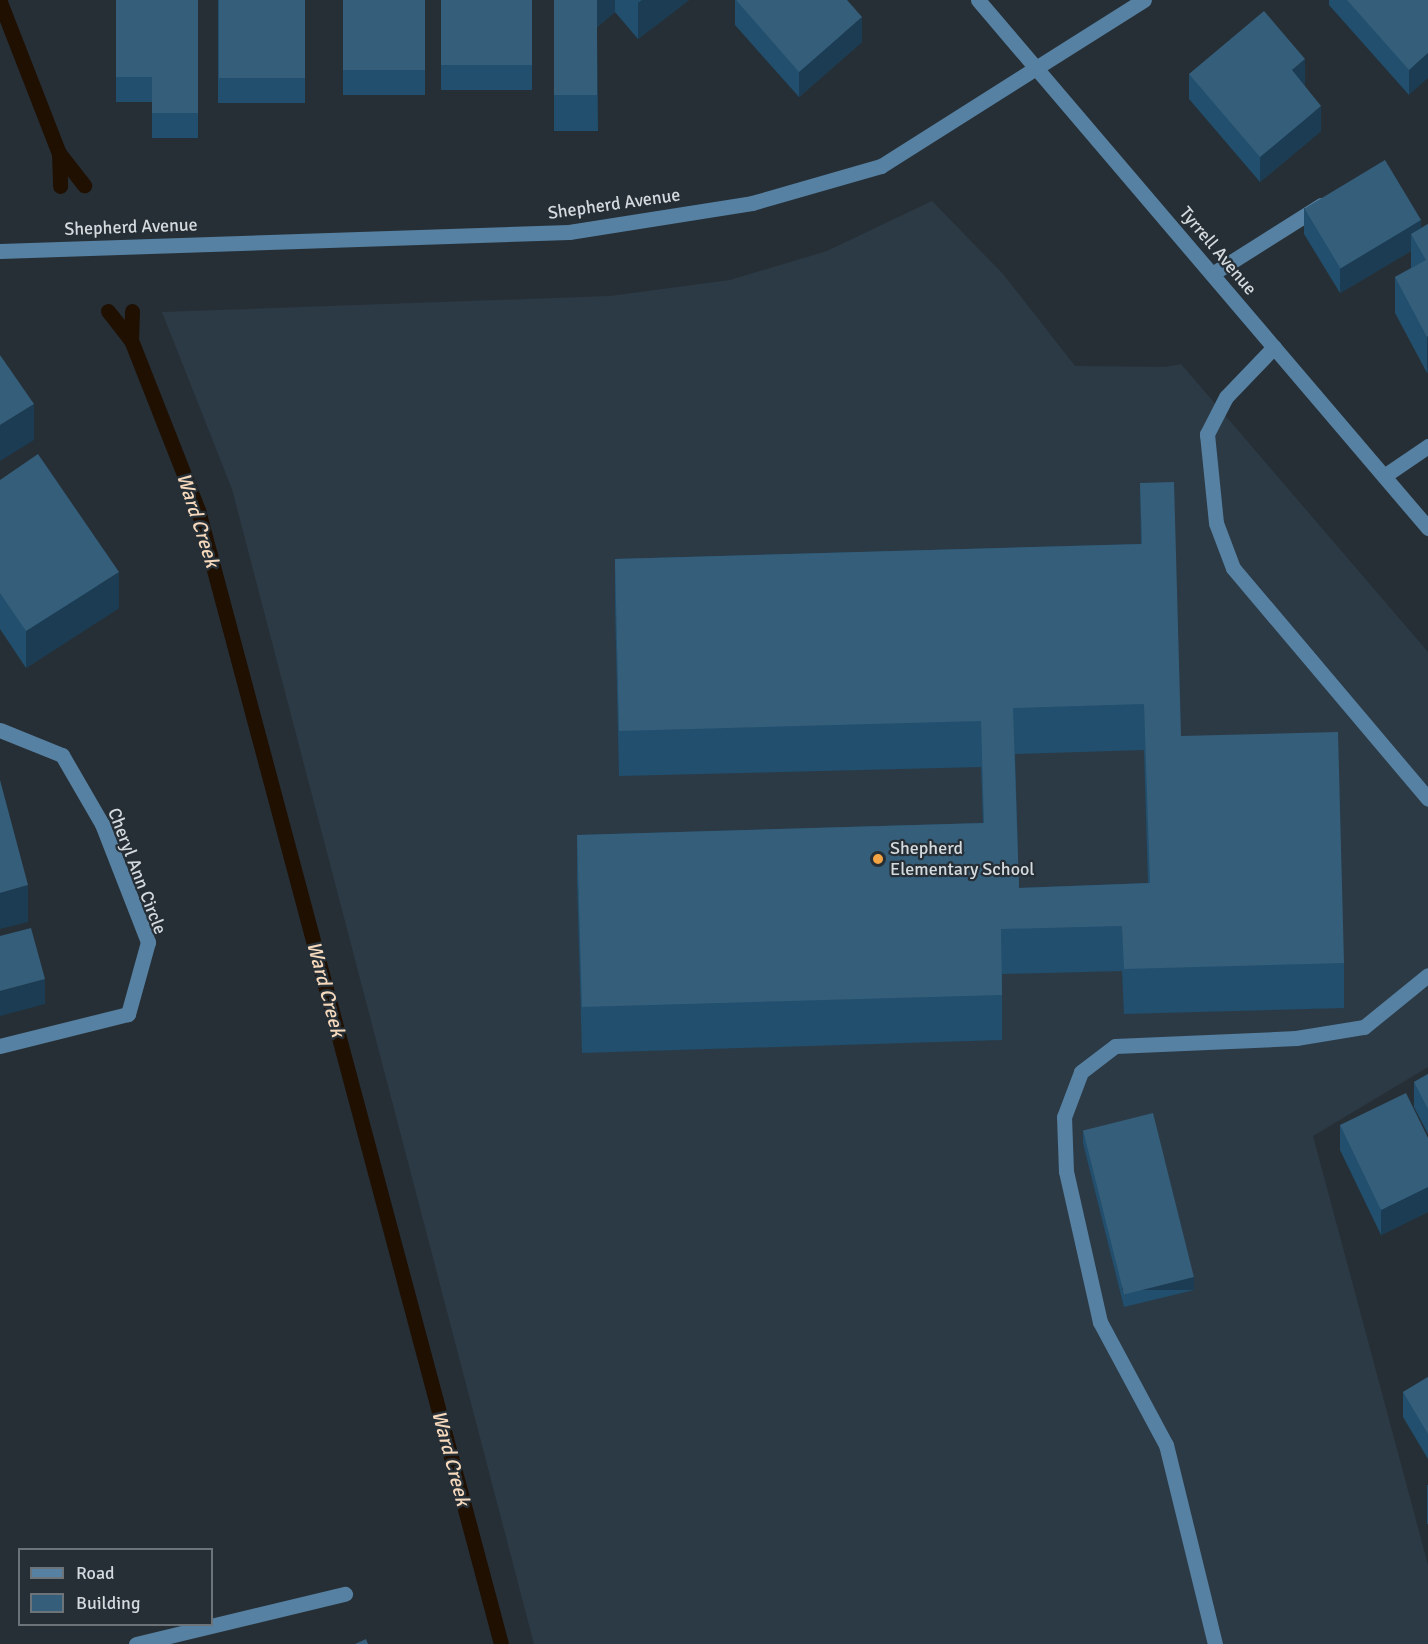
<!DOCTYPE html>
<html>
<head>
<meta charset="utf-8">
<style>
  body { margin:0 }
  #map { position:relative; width:1428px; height:1644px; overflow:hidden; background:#262f36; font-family:Signika,sans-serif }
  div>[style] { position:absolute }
  .built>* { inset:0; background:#2c3a46 }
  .stream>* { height:15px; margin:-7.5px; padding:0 7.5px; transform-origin:7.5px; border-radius:7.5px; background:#1f1002 }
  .minor>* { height:15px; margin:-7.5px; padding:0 7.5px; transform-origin:7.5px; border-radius:7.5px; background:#5681a2 }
  .wall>* { inset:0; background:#214f6d; transform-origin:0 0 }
  .shaded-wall>* { inset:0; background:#1b3c52; transform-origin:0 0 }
  .building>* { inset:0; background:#355e7a; transform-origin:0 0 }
  .dots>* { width:16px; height:16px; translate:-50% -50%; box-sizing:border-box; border:3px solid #262f36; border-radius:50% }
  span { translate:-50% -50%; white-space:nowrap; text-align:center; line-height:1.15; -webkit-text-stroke:4.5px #262f36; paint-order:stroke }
  .street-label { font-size:18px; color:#d4dade }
  .poi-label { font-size:18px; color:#d4dade }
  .left { translate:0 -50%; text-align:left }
  .water-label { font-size:20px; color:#f6d9bc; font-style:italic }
  .legend { position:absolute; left:18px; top:1548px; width:195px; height:78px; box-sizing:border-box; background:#262f36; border:2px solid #6c7379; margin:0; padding:8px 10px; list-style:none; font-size:18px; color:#d4dade }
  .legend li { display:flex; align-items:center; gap:12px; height:30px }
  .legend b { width:30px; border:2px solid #6c7379 }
</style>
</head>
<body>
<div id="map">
  <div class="built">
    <i style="clip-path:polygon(932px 201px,1003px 274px,1075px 366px,1165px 367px,1181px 364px,1428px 652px,1428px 1067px,1313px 1136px,1428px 1565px,1428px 1644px,534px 1644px,232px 489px,162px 312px,610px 296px,730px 280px,827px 251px)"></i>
  </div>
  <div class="stream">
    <i style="left:0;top:2px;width:162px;rotate:68.7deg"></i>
    <i style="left:59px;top:153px;width:41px;rotate:52deg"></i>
    <i style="left:59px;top:153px;width:33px;rotate:88deg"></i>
    <i style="left:108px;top:311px;width:37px;rotate:52deg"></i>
    <i style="left:131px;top:340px;width:183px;rotate:68.5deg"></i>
    <i style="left:198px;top:510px;width:1174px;rotate:75.04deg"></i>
    <i style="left:131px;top:340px;width:29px;rotate:-88deg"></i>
  </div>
  <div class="minor">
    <i style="left:978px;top:0;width:694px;rotate:49.56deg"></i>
    <i style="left:0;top:251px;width:569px;rotate:-1.91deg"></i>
    <i style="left:569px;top:232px;width:185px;rotate:-9deg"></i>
    <i style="left:752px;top:203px;width:134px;rotate:-16deg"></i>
    <i style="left:881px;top:166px;width:311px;rotate:-32.3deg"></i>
    <i style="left:1212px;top:274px;width:129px;rotate:-32.3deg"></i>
    <i style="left:1274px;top:347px;width:69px;rotate:133.8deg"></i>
    <i style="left:1226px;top:397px;width:42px;rotate:117.2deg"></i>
    <i style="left:1207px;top:434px;width:89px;rotate:84.2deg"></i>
    <i style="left:1216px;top:523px;width:48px;rotate:69.3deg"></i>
    <i style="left:1233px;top:568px;width:302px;rotate:49.8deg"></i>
    <i style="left:1384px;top:476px;width:53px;rotate:-34.3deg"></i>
    <i style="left:0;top:730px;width:67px;rotate:22deg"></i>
    <i style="left:62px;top:755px;width:80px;rotate:59.9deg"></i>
    <i style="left:102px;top:824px;width:127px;rotate:68.7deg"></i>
    <i style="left:148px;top:942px;width:75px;rotate:105.5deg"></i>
    <i style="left:128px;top:1014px;width:132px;rotate:166deg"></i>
    <i style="left:136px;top:1644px;width:215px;rotate:-13.5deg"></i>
    <i style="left:1215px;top:1644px;width:205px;rotate:-103.8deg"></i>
    <i style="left:1166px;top:1445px;width:140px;rotate:-118.2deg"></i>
    <i style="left:1100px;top:1322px;width:155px;rotate:-102.7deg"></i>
    <i style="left:1066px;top:1171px;width:54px;rotate:-92.1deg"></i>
    <i style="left:1064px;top:1117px;width:48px;rotate:-69.3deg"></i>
    <i style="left:1081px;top:1072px;width:43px;rotate:-37.4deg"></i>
    <i style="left:1115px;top:1046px;width:181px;rotate:-2.5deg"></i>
    <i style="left:1296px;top:1038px;width:69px;rotate:-9.2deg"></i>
    <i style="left:1364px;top:1027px;width:82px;rotate:-39.1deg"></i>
  </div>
  <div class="wall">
    <i style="clip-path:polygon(116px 0,198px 0,198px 138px,152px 138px,152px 102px,116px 102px)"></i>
    <i style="left:218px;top:0;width:87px;height:103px"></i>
    <i style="left:343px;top:0;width:82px;height:95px"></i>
    <i style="left:441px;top:0;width:91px;height:90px"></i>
    <i style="clip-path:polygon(554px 0,689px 0,638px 39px,615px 12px,597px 27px,598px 131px,554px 131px)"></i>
    <i style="clip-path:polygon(735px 0,862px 42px,799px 97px,735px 25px)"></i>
    <i style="clip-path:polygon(1329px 0,1428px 0,1409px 95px,1329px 5px)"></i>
    <i style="clip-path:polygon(1189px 74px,1305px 84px,1304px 84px,1321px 131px,1260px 182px,1189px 99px)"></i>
    <i style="clip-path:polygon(1304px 208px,1421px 228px,1428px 224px,1428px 372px,1427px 373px,1395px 313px,1395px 277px,1411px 268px,1411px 251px,1340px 293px,1304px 234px)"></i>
    <i style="clip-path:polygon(0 480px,119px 608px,26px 668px,0 629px)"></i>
    <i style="clip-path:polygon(evenodd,1140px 483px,1181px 736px,1344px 963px,1344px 1008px,1124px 1014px,1122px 971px,1002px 974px,1002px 1040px,582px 1053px,577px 881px,577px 835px,983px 823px,981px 767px,619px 776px,615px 605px,615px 559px,1141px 544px,1140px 483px,1144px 750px,1148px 883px,1019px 888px,1015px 754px,1144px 750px)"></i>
    <i style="clip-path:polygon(1428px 1074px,1428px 1134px,1414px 1107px,1414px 1082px)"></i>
    <i style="clip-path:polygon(1340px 1125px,1428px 1138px,1428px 1212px,1381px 1235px,1340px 1150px)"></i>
    <i style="clip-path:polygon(1083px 1130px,1194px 1290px,1124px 1307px,1083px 1143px)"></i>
    <i style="clip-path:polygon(1428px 1377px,1428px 1459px,1403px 1417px,1403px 1392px)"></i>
    <i style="left:1428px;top:1485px;width:39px;height:1px;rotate:90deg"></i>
  </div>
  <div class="shaded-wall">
    <i style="clip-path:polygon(597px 0,615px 0,615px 12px,597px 27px)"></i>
    <i style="clip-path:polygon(642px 0,689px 0,638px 39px,638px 3px)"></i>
    <i style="clip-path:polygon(862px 17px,862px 42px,799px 97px,799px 72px)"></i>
    <i style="clip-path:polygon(1428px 53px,1428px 78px,1409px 95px,1409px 70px)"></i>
    <i style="clip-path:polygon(1305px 59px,1305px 84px,1292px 95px,1292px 70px)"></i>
    <i style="clip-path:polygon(1321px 106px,1321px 131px,1260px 182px,1260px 157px)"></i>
    <i style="clip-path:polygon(1421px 220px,1421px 245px,1411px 234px,1411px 251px,1340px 293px,1340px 268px)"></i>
    <i style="left:1428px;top:336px;width:36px;height:1px;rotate:90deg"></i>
    <i style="clip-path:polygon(34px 404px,34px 440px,0 461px,0 425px)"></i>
    <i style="clip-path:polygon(119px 572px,119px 608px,26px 668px,26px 631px)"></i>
    <i style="clip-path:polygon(28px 885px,28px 922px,0 929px,0 893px)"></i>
    <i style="clip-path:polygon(45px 979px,45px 1004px,0 1016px,0 991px)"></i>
    <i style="clip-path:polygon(1428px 1187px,1428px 1212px,1381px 1235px,1381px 1210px)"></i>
    <i style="left:1194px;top:1277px;width:13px;height:72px;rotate:90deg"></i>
  </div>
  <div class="building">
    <i style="clip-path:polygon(116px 0,198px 0,198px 113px,152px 113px,152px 77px,116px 77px)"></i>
    <i style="left:219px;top:0;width:86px;height:78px"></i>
    <i style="left:343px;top:0;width:82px;height:70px"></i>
    <i style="left:441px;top:0;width:91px;height:65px"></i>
    <i style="left:554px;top:0;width:43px;height:95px"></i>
    <i style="clip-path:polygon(736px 0,847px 0,862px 17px,799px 72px)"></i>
    <i style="clip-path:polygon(1347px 0,1428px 0,1428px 53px,1409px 70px)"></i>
    <i style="clip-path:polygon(1264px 11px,1305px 59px,1292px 70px,1321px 106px,1260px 157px,1189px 74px)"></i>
    <i style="left:1385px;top:160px;width:70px;height:94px;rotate:59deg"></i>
    <i style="clip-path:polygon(1428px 224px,1428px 336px,1427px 337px,1395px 277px,1426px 260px,1411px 234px)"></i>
    <i style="clip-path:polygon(0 355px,34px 404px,0 425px)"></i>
    <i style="clip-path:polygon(38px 454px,119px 572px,26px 631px,0 593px,0 480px)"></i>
    <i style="clip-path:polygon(evenodd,1174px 482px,1181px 736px,1338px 732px,1344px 963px,1124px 969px,1122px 926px,1001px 929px,1002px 995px,582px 1007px,577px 835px,984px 823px,981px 721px,619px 731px,615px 559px,1142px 544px,1140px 483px,1174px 482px,1144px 704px,1150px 883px,1019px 888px,1013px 708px,1144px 704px)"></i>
    <i style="clip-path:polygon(0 780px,28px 885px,0 893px)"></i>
    <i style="clip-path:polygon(31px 928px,45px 979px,0 991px,0 936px)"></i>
    <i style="clip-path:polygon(1428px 1074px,1428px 1109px,1414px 1082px)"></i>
    <i style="clip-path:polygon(1406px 1093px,1428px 1138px,1428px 1187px,1381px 1210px,1340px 1125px)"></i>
    <i style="left:1153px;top:1113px;width:169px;height:72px;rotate:76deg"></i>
    <i style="clip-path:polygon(1428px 1377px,1428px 1434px,1403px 1392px)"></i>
    <i style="clip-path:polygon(366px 1639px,368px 1644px,355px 1644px)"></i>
  </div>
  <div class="dots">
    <i style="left:878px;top:859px;background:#f4a444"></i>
  </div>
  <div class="street-label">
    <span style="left:614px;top:204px;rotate:-8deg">Shepherd Avenue</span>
    <span style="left:131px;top:227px;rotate:-2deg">Shepherd Avenue</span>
    <span style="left:1218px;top:251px;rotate:50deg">Tyrrell Avenue</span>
    <span style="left:137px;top:871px;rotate:69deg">Cheryl Ann Circle</span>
  </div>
  <div class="poi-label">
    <span class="left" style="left:890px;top:859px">Shepherd<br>Elementary School</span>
  </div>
  <div class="water-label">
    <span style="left:198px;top:520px;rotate:72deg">Ward Creek</span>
    <span style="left:326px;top:989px;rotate:75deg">Ward Creek</span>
    <span style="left:451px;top:1458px;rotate:75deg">Ward Creek</span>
  </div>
  <ul class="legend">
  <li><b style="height:8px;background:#5681a2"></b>Road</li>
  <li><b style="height:16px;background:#355e7a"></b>Building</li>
  </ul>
</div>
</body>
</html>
